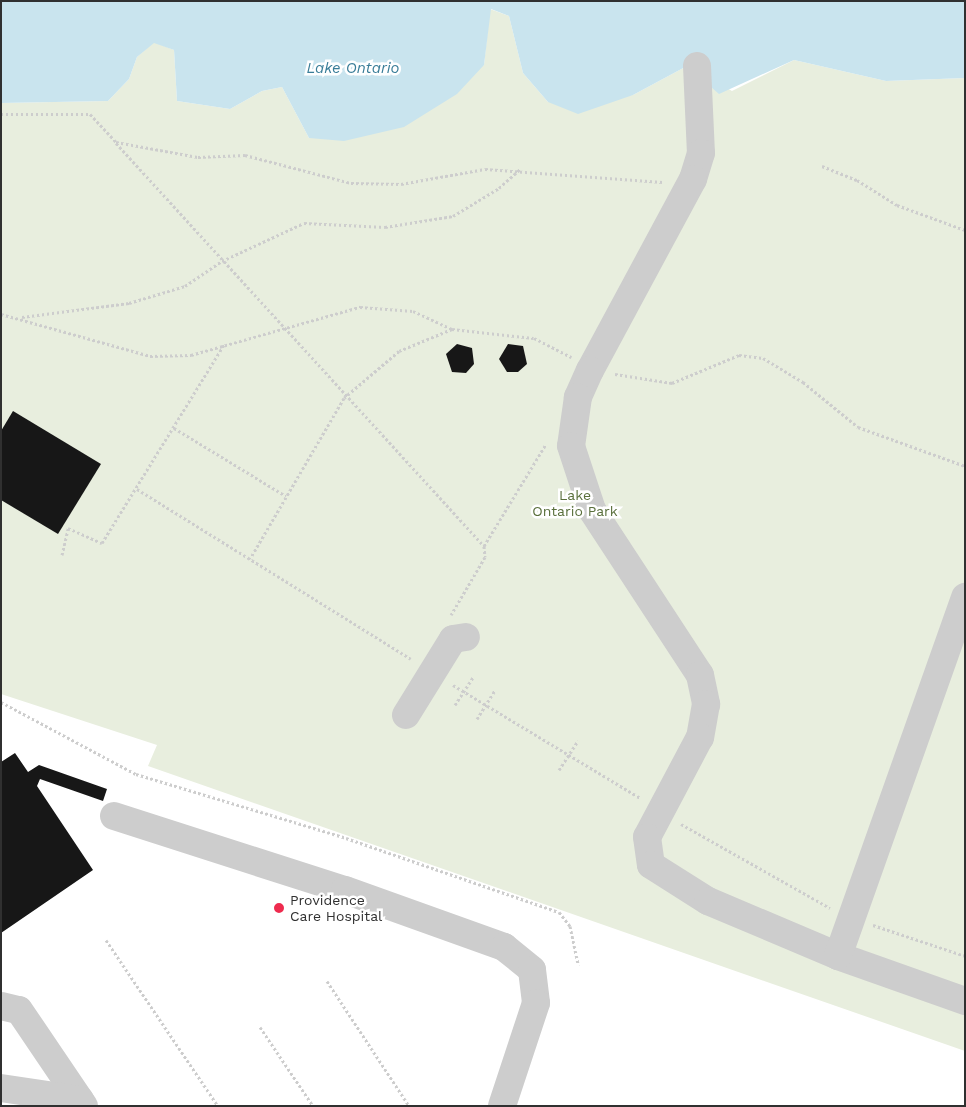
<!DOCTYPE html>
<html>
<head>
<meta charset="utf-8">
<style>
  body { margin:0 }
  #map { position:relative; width:966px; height:1107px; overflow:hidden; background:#fff; font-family:"Work Sans",sans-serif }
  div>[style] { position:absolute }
  .green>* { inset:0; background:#e8eede }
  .water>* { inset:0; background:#c9e4ee }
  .building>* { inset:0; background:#171717 }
  .path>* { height:3px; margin-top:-1.5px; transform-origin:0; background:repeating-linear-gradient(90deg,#cdcdcd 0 2.5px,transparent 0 5px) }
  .minor>* { height:28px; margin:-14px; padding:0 14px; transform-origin:14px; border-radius:14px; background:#cdcdcd }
  .dots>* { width:14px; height:14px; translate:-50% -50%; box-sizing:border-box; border:2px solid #fff; border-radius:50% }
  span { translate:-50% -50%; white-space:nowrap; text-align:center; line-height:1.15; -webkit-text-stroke:5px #fff; paint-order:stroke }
  .park-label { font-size:14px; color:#596f3b }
  .poi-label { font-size:14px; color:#303030 }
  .left { translate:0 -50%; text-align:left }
  .water-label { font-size:15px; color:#397d98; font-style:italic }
  .frame { position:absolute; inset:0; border:2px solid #303030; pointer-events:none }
</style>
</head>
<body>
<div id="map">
  <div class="green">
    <i style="clip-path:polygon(490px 9px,509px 16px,523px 73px,548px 102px,633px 95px,687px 66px,732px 91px,794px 60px,886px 81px,965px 78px,965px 1051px,148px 766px,157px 745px,1px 694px,1px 103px,108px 101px,129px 79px,137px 57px,154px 42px,174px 50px,177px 101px,230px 109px,262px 91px,282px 87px,309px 138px,484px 65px)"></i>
  </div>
  <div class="water">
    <i style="clip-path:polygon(1px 1px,965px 1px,965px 78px,886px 81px,794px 60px,719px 94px,687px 66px,633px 95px,578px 114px,548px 102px,523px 73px,509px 16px,491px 9px,484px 65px,457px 94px,404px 127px,344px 141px,309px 138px,282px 87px,262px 91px,230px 109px,177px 101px,174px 50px,154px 43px,137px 57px,129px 79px,108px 101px,1px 103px)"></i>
  </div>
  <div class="building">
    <i style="clip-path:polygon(457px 344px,472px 348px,474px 364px,466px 373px,452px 372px,446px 354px)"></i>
    <i style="clip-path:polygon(508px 344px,523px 346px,527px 364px,518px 372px,507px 372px,499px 359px)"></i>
    <i style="clip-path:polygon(13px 411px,101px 464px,58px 534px,1px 500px,1px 431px)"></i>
    <i style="clip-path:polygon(15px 753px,28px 772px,39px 765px,107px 789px,103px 801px,40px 779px,37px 786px,93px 870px,1px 933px,1px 762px)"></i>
  </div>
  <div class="path">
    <i style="left:1px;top:114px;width:89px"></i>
    <i style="left:90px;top:114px;width:38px;rotate:47deg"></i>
    <i style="left:116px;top:142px;width:83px;rotate:10.4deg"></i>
    <i style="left:198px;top:157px;width:47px;rotate:-2.4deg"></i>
    <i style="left:245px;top:155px;width:110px;rotate:14.8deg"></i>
    <i style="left:351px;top:183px;width:50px;rotate:1.1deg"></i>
    <i style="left:401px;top:184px;width:85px;rotate:-10.1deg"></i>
    <i style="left:485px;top:169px;width:178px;rotate:4.2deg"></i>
    <i style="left:116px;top:143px;width:546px;rotate:47.6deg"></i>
    <i style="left:484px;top:546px;width:11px;rotate:85deg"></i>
    <i style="left:485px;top:557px;width:67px;rotate:120.4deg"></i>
    <i style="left:822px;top:166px;width:38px;rotate:22deg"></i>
    <i style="left:857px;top:180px;width:47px;rotate:32deg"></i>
    <i style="left:897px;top:205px;width:72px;rotate:20.2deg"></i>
    <i style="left:1px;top:314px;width:155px;rotate:15.7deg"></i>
    <i style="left:150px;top:356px;width:41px;rotate:-1.4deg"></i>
    <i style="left:191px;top:355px;width:176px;rotate:-15.9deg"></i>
    <i style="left:360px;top:307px;width:53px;rotate:4.3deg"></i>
    <i style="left:413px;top:311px;width:43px;rotate:24.8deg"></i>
    <i style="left:452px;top:329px;width:57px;rotate:157.5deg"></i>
    <i style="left:399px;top:351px;width:72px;rotate:139.5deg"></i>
    <i style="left:344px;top:398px;width:186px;rotate:120.3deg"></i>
    <i style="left:22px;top:317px;width:108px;rotate:-7.5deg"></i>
    <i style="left:129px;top:303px;width:59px;rotate:-16.9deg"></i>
    <i style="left:185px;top:286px;width:45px;rotate:-34deg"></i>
    <i style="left:222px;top:261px;width:90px;rotate:-24.9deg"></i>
    <i style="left:304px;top:223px;width:81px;rotate:2.8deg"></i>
    <i style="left:385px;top:227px;width:69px;rotate:-9.2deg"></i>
    <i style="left:453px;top:216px;width:54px;rotate:-31.3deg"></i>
    <i style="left:499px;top:188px;width:28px;rotate:-42deg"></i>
    <i style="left:452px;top:329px;width:82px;rotate:6.3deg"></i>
    <i style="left:534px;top:338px;width:42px;rotate:27.2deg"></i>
    <i style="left:615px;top:374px;width:58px;rotate:9deg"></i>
    <i style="left:672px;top:383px;width:73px;rotate:-22.7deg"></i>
    <i style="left:739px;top:355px;width:24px;rotate:7deg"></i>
    <i style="left:763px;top:358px;width:47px;rotate:31deg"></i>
    <i style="left:803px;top:382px;width:71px;rotate:39.3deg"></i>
    <i style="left:858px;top:427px;width:114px;rotate:20deg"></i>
    <i style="left:174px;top:428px;width:131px;rotate:31.3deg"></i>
    <i style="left:137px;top:489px;width:322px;rotate:31.8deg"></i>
    <i style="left:484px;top:546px;width:119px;rotate:-58.7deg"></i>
    <i style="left:62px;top:555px;width:28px;rotate:-77deg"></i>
    <i style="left:68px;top:528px;width:37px;rotate:24deg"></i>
    <i style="left:102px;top:543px;width:233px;rotate:-58.4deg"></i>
    <i style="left:453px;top:685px;width:218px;rotate:31.1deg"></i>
    <i style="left:1px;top:702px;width:153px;rotate:28.1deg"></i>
    <i style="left:136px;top:774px;width:220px;rotate:16.9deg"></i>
    <i style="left:346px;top:838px;width:225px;rotate:19.2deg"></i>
    <i style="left:559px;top:912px;width:18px;rotate:52deg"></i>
    <i style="left:570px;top:926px;width:40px;rotate:78deg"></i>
    <i style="left:455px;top:705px;width:33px;rotate:-57deg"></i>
    <i style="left:477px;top:719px;width:34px;rotate:-58deg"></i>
    <i style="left:559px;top:770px;width:35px;rotate:-57deg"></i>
    <i style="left:681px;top:824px;width:171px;rotate:29.4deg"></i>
    <i style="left:873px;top:925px;width:97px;rotate:18.6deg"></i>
    <i style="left:106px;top:940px;width:200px;rotate:56deg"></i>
    <i style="left:327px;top:981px;width:149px;rotate:56.7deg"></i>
    <i style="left:260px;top:1027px;width:95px;rotate:56.1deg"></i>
  </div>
  <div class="minor">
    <i style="left:697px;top:66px;width:87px;rotate:87.4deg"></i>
    <i style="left:701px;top:153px;width:27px;rotate:107deg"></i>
    <i style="left:693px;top:179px;width:217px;rotate:118.3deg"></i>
    <i style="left:590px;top:370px;width:30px;rotate:114deg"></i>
    <i style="left:578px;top:397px;width:49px;rotate:98.1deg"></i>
    <i style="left:571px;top:446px;width:67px;rotate:71.8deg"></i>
    <i style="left:592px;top:510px;width:197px;rotate:56.8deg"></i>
    <i style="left:700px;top:675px;width:30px;rotate:78deg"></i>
    <i style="left:706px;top:704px;width:34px;rotate:100deg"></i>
    <i style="left:700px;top:737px;width:113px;rotate:117.9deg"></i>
    <i style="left:647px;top:837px;width:28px;rotate:82deg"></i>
    <i style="left:651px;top:865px;width:67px;rotate:32.3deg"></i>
    <i style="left:708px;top:901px;width:141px;rotate:22.9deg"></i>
    <i style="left:838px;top:956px;width:135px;rotate:19.5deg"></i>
    <i style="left:406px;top:715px;width:89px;rotate:-58.3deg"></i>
    <i style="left:453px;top:639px;width:13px;rotate:-9deg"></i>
    <i style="left:114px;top:816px;width:243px;rotate:17.8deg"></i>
    <i style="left:345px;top:890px;width:169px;rotate:19.7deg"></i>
    <i style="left:504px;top:947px;width:36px;rotate:39deg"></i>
    <i style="left:532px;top:970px;width:33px;rotate:83deg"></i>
    <i style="left:536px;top:1003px;width:108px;rotate:108.3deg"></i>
    <i style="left:838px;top:956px;width:381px;rotate:-70.5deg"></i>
    <i style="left:1px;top:1006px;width:18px;rotate:13deg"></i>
    <i style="left:19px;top:1010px;width:116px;rotate:55.9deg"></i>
    <i style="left:1px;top:1088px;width:80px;rotate:8.6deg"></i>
  </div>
  <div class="dots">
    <i style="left:279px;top:908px;background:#ee2b4e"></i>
  </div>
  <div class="park-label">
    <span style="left:575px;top:503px">Lake<br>Ontario Park</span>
  </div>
  <div class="poi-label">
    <span class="left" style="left:290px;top:908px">Providence<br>Care Hospital</span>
  </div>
  <div class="water-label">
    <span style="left:353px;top:69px">Lake Ontario</span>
  </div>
  <div class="frame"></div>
</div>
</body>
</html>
